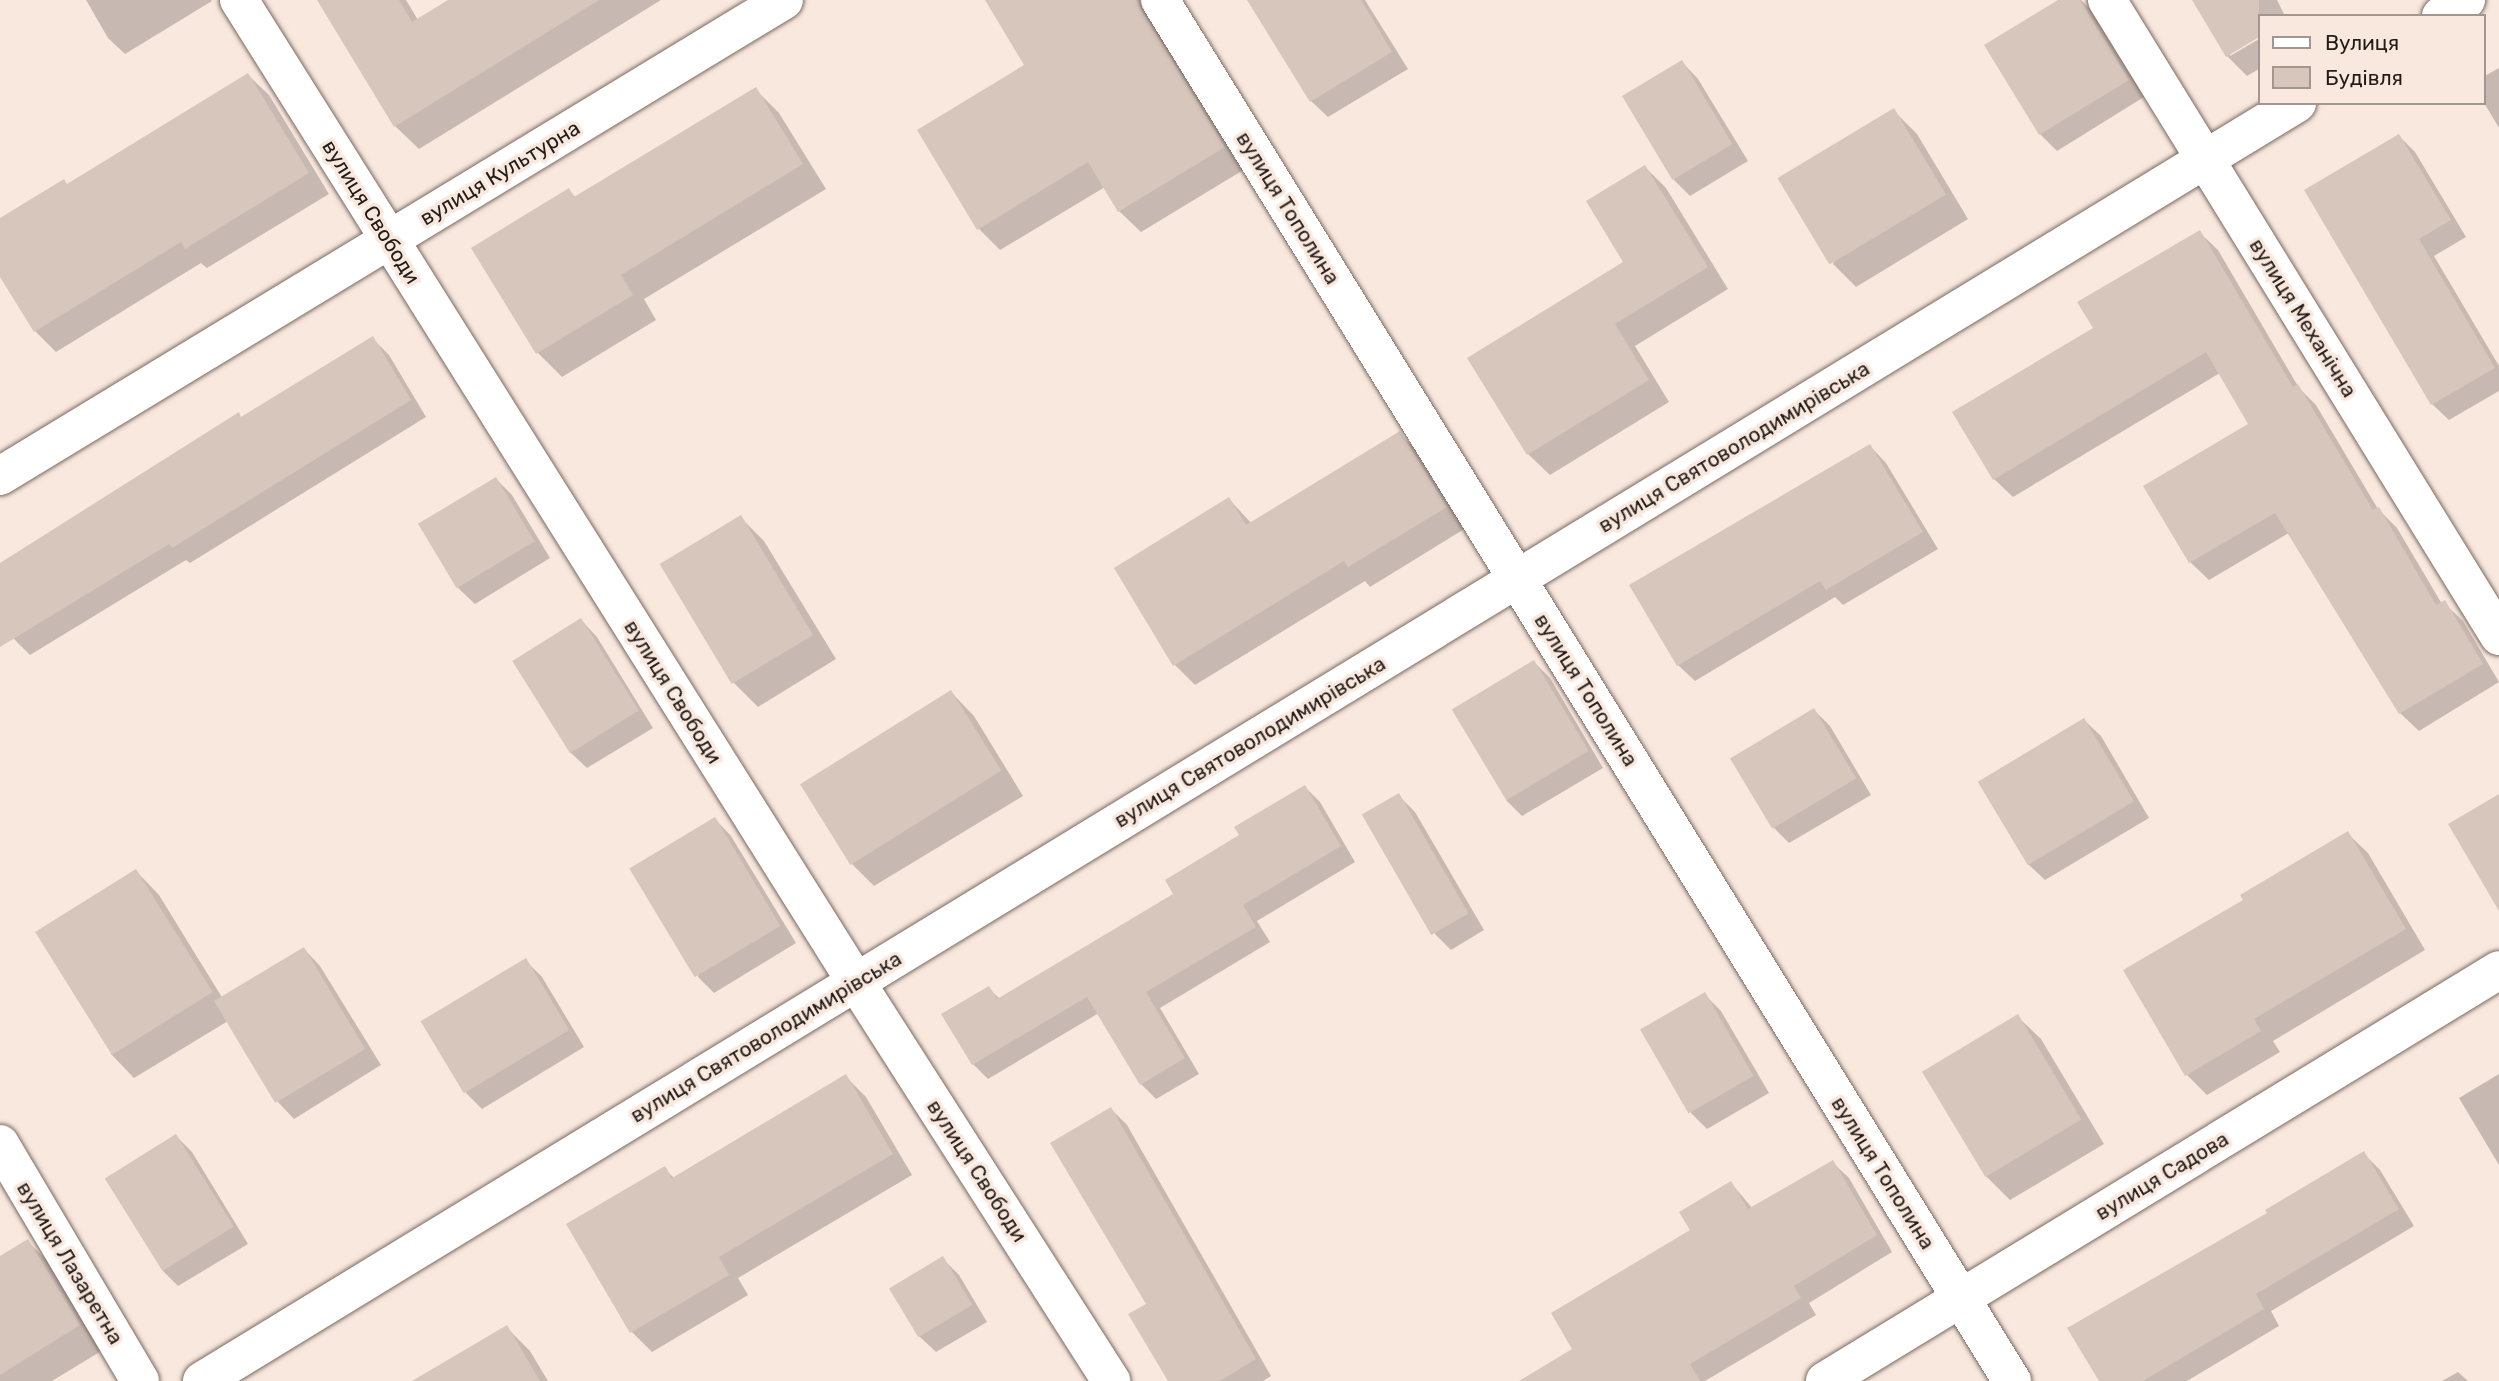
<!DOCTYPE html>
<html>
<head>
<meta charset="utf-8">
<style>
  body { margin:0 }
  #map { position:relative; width:2499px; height:1381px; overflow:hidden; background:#f9e8de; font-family:Rubik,sans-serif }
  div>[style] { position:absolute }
  .shadow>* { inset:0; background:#0003 }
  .building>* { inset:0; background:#d7c6bc; transform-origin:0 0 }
  .roads { filter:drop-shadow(0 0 2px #796a61) drop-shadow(0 0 2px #796a61) }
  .minor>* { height:38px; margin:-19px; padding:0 19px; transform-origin:19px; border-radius:19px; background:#fff }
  span { translate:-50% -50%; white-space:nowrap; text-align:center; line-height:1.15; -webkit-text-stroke:7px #f9e8de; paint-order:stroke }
  .street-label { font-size:21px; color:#221c18 }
  .legend { position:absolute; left:2258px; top:14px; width:228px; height:91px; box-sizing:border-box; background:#f9e8de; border:2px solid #a3968f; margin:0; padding:9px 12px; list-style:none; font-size:21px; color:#221c18 }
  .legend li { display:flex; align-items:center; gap:14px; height:35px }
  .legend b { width:35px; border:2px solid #a3968f }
</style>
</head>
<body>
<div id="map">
  <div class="shadow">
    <i style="clip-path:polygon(86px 0,211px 0,212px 1px,125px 54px,108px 38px)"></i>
    <i style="clip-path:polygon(319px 0,406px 0,418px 20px,451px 0,661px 0,419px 149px,395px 126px)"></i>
    <i style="clip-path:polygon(987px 0,1143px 0,1245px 169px,1141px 232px,1119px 211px,1105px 187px,1000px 250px,979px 229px,1027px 65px)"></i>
    <i style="clip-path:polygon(1267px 0,1365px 0,1408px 69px,1328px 117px,1311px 101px)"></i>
    <i style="clip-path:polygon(2061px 0,2081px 0,2090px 9px,2144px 97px,2057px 151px,2040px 134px,1986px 46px)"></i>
    <i style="clip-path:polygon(2194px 0,2277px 0,2285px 16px,2259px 16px,2259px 35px,2230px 52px,2230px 56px,2259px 39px,2259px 69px,2247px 76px,2227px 56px)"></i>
    <i style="clip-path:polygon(1682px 62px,1698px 79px,1748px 161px,1690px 196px,1674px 180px)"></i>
    <i style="clip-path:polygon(2499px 68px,2499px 128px,2483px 101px,2483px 77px)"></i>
    <i style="clip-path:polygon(248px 75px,269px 95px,329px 194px,207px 268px,201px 263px,56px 352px,35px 331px,0 274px,0 220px,68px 185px)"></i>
    <i style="clip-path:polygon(755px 89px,779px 113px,826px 189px,644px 299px,656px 320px,562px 377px,538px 353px,474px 249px,569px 190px,576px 198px)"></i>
    <i style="clip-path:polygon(1894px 111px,1917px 134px,1968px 219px,1856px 287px,1833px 264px)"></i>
    <i style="clip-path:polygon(2399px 136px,2415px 152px,2466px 237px,2434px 256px,2499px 366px,2499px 391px,2449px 420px,2432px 404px)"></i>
    <i style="clip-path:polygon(1645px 167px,1666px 188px,1728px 289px,1635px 346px,1669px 402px,1550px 475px,1528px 454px,1625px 263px)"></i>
    <i style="clip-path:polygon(2199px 232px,2218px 250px,2299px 388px,2316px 405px,2378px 509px,2397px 528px,2442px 604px,2444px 603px,2463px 621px,2499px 682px,2419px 731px,2400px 713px,2289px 533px,2209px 580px,2190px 562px,2251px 424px,2220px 373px,2013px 497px,1994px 479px,2095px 328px)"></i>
    <i style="clip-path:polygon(373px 339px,389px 355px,426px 417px,190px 563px,186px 560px,30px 655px,14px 639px,0 615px,0 565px)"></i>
    <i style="clip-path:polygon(1400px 434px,1421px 454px,1466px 528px,1370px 587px,1365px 581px,1195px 685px,1174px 664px,1229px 499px,1252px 524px)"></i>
    <i style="clip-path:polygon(1870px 446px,1886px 463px,1938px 549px,1843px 605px,1835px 597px,1695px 681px,1678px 665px)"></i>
    <i style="clip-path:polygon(496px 479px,512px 495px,550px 558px,475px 604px,458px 588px)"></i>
    <i style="clip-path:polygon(740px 517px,764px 541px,836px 659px,758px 707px,734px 683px)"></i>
    <i style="clip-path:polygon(581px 620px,597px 637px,653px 728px,587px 768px,570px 752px)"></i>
    <i style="clip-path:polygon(1534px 662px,1550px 678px,1603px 768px,1522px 816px,1506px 800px)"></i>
    <i style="clip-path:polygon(951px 692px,974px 716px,1023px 796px,874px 886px,851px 863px)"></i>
    <i style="clip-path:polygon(1814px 710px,1830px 726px,1871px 795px,1789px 843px,1773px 827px)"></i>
    <i style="clip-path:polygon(2084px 720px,2101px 736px,2149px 818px,2045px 880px,2028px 864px)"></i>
    <i style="clip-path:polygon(1305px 787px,1320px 802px,1355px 862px,1257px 921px,1270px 942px,1160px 1008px,1199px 1074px,1156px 1099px,1141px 1084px,1099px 1013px,988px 1079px,973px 1064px,988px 988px,1000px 999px,1175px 894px,1242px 836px)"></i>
    <i style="clip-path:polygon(1398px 795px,1415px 812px,1484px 930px,1451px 950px,1435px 934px)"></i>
    <i style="clip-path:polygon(715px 819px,731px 836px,796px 943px,714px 993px,698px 977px)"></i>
    <i style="clip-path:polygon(2347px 833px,2368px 853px,2425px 950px,2273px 1041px,2280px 1052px,2207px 1095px,2187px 1075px,2245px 900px)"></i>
    <i style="clip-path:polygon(136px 871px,159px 895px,223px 999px,304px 949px,320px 966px,381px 1065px,294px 1119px,278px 1102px,228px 1021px,134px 1078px,111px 1054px)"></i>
    <i style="clip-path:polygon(526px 961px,542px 977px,584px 1047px,482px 1109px,466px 1093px)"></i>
    <i style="clip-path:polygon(1704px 994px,1721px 1011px,1769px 1093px,1707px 1129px,1691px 1113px)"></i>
    <i style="clip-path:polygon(2017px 1016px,2041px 1039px,2104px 1144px,2010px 1200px,1986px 1176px)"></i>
    <i style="clip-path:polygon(2499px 1074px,2499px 1165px,2459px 1098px)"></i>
    <i style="clip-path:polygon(845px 1076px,866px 1097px,912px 1175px,738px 1278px,748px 1295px,652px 1352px,632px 1332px,664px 1168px,674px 1178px)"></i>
    <i style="clip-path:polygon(1111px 1109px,1127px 1125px,1271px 1376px,1263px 1381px,1170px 1381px,1148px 1304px)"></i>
    <i style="clip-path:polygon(176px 1136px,192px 1152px,248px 1244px,178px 1286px,162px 1270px)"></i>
    <i style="clip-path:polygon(2364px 1154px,2380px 1170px,2414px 1226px,2271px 1311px,2279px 1326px,2187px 1381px,2101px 1381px)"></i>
    <i style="clip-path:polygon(1832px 1162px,1849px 1178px,1892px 1252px,1809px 1303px,1816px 1315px,1705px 1381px,1522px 1381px,1575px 1350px,1692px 1231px,1731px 1183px,1753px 1209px)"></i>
    <i style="clip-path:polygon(28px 1242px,52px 1265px,103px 1350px,52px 1381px,0 1381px,0 1259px)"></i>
    <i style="clip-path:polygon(943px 1259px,959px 1275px,987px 1322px,936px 1352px,919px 1336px)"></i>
    <i style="clip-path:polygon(506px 1327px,530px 1351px,548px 1381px,455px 1381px)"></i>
    <i style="clip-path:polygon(2458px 1372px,2468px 1381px,2442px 1381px)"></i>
  </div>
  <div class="building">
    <i style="clip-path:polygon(317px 0,399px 0,412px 22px,448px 0,599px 0,394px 127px)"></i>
    <i style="clip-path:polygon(985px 0,1136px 0,1225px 147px,1118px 212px,1088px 162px,977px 230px,917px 130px,1024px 65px)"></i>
    <i style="clip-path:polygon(1247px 0,1361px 0,1392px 52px,1310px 102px)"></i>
    <i style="clip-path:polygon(2058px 0,2080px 0,2129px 80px,2039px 135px,1984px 45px)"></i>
    <i style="clip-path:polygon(2192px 0,2259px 0,2259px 37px,2226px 57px)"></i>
    <i style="left:1682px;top:60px;width:98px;height:70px;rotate:59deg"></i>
    <i style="clip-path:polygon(248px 73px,309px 173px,185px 249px,181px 242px,34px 332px,0 277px,0 218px,64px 179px,67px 184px)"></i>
    <i style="clip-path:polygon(756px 87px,803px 164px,621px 275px,633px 295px,536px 354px,471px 248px,569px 188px,574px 197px)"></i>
    <i style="left:1894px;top:108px;width:101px;height:136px;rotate:59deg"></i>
    <i style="clip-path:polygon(2399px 134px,2451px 220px,2419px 239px,2495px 368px,2431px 405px,2304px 190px)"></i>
    <i style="clip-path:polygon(1645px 165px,1708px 267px,1615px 324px,1649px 380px,1527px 455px,1467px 358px,1623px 262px,1586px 201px)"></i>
    <i style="clip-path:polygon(2200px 230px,2293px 387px,2298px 384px,2373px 510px,2379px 507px,2436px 605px,2445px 600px,2483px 664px,2399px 714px,2275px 513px,2189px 563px,2143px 486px,2248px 424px,2206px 352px,1993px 480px,1952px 412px,2093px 328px,2077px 302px)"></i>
    <i style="clip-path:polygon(373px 336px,411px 400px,172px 548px,169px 544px,0 647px,0 563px,239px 412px,241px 417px)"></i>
    <i style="clip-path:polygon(1400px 431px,1447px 507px,1348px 567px,1344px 561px,1173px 666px,1114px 568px,1229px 497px,1246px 525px)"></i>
    <i style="clip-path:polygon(1870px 444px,1923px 532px,1826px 590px,1820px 581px,1677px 666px,1629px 585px)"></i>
    <i style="left:496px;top:477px;width:75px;height:91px;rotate:59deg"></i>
    <i style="left:741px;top:515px;width:140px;height:95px;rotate:59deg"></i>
    <i style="left:581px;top:618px;width:109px;height:81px;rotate:58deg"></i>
    <i style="left:1534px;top:660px;width:106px;height:96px;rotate:59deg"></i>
    <i style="left:951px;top:690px;width:95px;height:178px;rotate:58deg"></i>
    <i style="left:1814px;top:708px;width:82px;height:98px;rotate:59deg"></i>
    <i style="left:2084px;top:718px;width:97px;height:124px;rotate:59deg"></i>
    <i style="clip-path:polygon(1305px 785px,1341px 846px,1243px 905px,1256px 927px,1146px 992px,1185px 1058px,1140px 1085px,1087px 997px,972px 1065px,941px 1014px,989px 986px,997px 999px,1173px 894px,1165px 880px,1239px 835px,1234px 827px)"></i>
    <i style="left:1399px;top:793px;width:139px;height:43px;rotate:60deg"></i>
    <i style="clip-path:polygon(2499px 794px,2499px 911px,2448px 824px)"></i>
    <i style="left:715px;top:817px;width:127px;height:100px;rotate:59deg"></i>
    <i style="clip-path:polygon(2348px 831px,2406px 929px,2254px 1019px,2261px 1031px,2185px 1076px,2123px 970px,2243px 900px,2240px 895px)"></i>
    <i style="left:136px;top:869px;width:145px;height:119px;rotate:58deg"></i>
    <i style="left:304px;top:947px;width:119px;height:105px;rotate:59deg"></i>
    <i style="left:526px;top:958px;width:84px;height:123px;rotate:59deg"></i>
    <i style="left:1705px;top:992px;width:97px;height:75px;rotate:60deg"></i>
    <i style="left:2018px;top:1014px;width:123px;height:112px;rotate:59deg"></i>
    <i style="clip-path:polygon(846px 1074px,893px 1154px,719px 1257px,729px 1275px,630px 1333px,566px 1224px,665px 1166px,672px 1178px)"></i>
    <i style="clip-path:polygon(1111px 1107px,1256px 1359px,1220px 1381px,1168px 1381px,1128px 1314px,1146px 1304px,1050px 1143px)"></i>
    <i style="left:176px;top:1134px;width:109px;height:84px;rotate:58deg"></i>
    <i style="clip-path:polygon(2364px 1151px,2399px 1209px,2256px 1294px,2264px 1309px,2143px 1381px,2099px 1381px,2067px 1328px,2267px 1213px,2265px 1210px)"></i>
    <i style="clip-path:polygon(1833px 1160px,1877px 1235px,1794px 1286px,1801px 1298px,1690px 1364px,1700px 1381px,1519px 1381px,1572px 1349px,1551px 1313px,1690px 1230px,1679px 1212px,1731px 1181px,1748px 1209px)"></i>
    <i style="clip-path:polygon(28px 1239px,80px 1325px,0 1375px,0 1256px)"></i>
    <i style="left:943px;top:1256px;width:57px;height:63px;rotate:59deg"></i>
    <i style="clip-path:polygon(507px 1325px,540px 1381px,412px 1381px)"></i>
  </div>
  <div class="roads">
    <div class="minor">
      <i style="left:239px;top:0;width:1160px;rotate:57.86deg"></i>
      <i style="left:856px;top:982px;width:474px;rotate:57.4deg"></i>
      <i style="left:1160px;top:0;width:1623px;rotate:58.33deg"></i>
      <i style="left:2107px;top:0;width:747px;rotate:58.35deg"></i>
      <i style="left:2441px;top:16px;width:30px;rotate:-33deg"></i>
      <i style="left:0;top:476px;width:917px;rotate:-31.26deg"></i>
      <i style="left:0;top:1144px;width:275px;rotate:59.4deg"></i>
      <i style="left:202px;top:1381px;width:2454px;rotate:-31.38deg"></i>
      <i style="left:1825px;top:1381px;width:789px;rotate:-31.37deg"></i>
    </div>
  </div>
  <div class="street-label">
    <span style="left:500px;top:173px;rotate:-31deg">вулиця Культурна</span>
    <span style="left:1288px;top:208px;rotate:58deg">вулиця Тополина</span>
    <span style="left:371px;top:212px;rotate:58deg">вулиця Свободи</span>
    <span style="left:2303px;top:318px;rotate:58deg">вулиця Механічна</span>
    <span style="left:1734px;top:447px;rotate:-31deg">вулиця Святоволодимирівська</span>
    <span style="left:1586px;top:690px;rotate:58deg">вулиця Тополина</span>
    <span style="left:673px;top:692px;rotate:58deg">вулиця Свободи</span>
    <span style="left:1250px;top:742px;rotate:-31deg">вулиця Святоволодимирівська</span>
    <span style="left:766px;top:1037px;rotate:-31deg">вулиця Святоволодимирівська</span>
    <span style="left:977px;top:1171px;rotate:57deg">вулиця Свободи</span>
    <span style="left:1883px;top:1173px;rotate:58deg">вулиця Тополина</span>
    <span style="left:2162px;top:1176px;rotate:-31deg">вулиця Садова</span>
    <span style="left:70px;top:1263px;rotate:59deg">вулиця Лазаретна</span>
  </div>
  <ul class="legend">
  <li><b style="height:9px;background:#fff"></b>Вулиця</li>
  <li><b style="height:19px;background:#d7c6bc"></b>Будівля</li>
  </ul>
</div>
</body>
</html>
